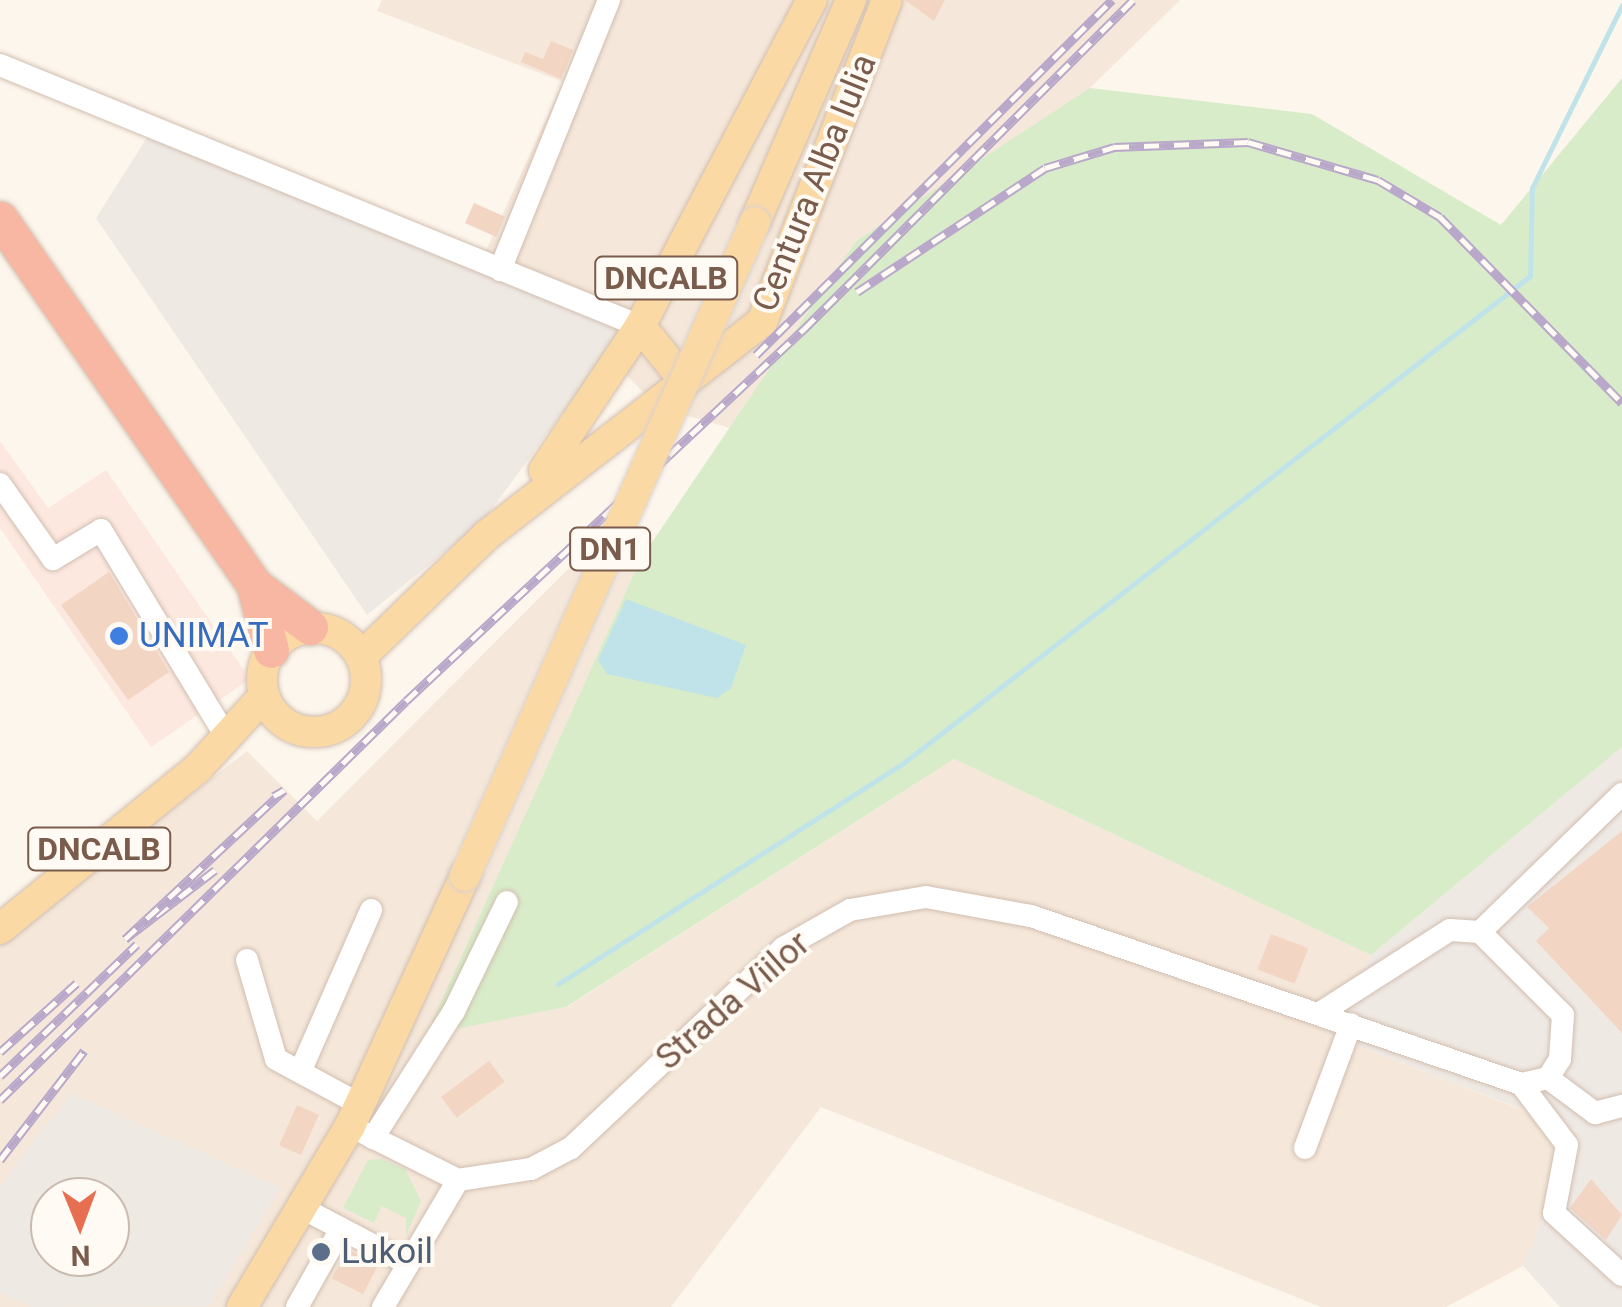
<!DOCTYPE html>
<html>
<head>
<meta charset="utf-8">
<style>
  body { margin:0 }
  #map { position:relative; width:1622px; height:1307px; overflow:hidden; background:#fdf6ec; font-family:Roboto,sans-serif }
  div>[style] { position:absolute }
  .residential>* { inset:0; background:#f5e8da }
  .commercial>* { inset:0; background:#fde8e0 }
  .industrial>* { inset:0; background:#efe9e4 }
  .green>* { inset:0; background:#d8ecc9 }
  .water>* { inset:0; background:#bfe3e8 }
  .stream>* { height:5px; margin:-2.5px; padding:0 2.5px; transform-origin:2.5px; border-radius:2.5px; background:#bfe3e8 }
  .building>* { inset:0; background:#f3d5c3; transform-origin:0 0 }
  .roads { filter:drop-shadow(0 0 2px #d1beb0) drop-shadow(0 0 2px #d1beb0) }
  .minor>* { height:22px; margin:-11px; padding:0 11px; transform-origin:11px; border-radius:11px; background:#fff }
  .major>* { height:30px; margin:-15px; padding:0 15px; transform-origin:15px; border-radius:15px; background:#fbd9a5 }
  .major>.ring { margin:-15px; padding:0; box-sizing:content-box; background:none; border:30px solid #fbd9a5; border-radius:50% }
  .highway>* { height:35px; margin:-17.5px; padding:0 17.5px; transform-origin:17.5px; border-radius:17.5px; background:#f7b7a3 }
  .rail>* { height:9px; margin-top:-4.5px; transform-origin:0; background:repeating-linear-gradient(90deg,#fffaf3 0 15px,#b9a8c9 0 30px); box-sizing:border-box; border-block:2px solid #b9a8c9 }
  .bridges { filter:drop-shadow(0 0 2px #dad1cd) drop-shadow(0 0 2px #dad1cd) }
  .major-bridge>* { height:30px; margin:-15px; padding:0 15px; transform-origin:15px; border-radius:15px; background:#fbd9a5 }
  .dots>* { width:28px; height:28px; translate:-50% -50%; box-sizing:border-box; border:5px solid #fffaf3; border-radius:50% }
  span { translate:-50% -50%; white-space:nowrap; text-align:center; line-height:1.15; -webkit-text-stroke:8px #fffaf3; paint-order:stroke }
  .shield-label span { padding:2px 8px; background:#fffaf3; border:2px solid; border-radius:8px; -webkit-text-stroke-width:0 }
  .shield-label { font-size:32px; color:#7a5c4d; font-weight:700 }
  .street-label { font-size:35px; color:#7a5c4d }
  .shop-label { font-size:35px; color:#366cbe }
  .left { translate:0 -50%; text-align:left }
  .service-label { font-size:35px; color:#4e5e75 }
  .north { position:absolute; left:30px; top:1177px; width:100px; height:100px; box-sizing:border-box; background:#fffaf3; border:2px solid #cabbb1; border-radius:50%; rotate:179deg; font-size:28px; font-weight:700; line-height:40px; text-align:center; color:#7a5c4d }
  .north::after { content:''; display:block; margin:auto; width:35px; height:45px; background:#e76f51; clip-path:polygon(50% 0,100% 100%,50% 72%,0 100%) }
</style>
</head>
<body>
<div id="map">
  <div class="residential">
    <i style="clip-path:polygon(382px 0,1180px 0,1087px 91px,856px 241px,730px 428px,658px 407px,582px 330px,472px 281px,563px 82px,377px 11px)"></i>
    <i style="clip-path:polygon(evenodd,593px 544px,640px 560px,427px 1034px,567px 1007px,954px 759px,1371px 955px,1328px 1034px,1578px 1132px,1523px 1266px,1446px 1307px,1321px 1307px,821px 1107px,671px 1307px,0 1307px,0 942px,247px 751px,317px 821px,593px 544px,50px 1197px,110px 1197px,110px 1257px,50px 1257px,50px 1197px)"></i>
  </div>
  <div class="commercial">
    <i style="clip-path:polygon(0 441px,48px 508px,106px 470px,250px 679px,151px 747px,0 528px)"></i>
  </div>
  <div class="industrial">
    <i style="clip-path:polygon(148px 136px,625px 328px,483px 521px,367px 615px,96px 218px)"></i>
    <i style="clip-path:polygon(1622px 747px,1622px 1307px,1560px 1307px,1523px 1266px,1578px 1131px,1327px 1034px,1371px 955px)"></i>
    <i style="clip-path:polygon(evenodd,71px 1093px,280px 1188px,209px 1306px,31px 1307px,0 1293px,0 1186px,71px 1093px,50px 1197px,110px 1197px,110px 1257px,50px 1257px,50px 1197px)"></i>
  </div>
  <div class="green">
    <i style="clip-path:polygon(1622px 78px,1622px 747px,1371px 955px,954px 759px,566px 1007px,426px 1035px,640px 560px,856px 241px,1090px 88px,1312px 114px,1501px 225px)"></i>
    <i style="clip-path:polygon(381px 1159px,405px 1169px,421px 1201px,406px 1236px,406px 1218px,382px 1206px,374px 1223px,343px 1208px,368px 1160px)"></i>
  </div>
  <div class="water">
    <i style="clip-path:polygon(626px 599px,746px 645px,731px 688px,717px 698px,607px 674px,598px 660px)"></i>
  </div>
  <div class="stream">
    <i style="left:558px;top:984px;width:408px;rotate:-32.6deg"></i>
    <i style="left:902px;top:764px;width:795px;rotate:-37.85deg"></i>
    <i style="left:1530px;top:276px;width:88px;rotate:-88.7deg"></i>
    <i style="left:1532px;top:188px;width:204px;rotate:-63.8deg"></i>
  </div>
  <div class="building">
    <i style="clip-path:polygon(905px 0,945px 0,934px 21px)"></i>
    <i style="clip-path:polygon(551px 41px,573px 50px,561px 79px,521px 62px,525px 52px,543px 59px)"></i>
    <i style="left:474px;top:203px;width:34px;height:22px;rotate:24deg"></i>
    <i style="clip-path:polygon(109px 572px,169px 672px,128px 700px,61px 605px)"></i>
    <i style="clip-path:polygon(1622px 831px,1622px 1033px,1536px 941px,1549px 928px,1527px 907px)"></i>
    <i style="left:1271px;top:934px;width:40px;height:38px;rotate:21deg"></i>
    <i style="left:489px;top:1061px;width:26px;height:60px;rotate:53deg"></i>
    <i style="left:297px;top:1105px;width:24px;height:44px;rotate:24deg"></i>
    <i style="clip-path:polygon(1591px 1179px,1622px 1215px,1606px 1240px,1570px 1208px)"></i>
    <i style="left:347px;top:1249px;width:35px;height:33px;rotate:27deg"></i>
  </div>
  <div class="roads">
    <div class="minor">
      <i style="left:0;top:65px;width:691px;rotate:22.19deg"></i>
      <i style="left:500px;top:270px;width:291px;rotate:-68deg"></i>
      <i style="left:0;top:484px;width:92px;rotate:54.8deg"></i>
      <i style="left:53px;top:559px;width:56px;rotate:-31.1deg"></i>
      <i style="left:101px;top:530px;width:245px;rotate:58.8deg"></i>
      <i style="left:1480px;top:932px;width:198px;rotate:-44.2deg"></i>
      <i style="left:247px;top:960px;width:103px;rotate:73.7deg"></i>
      <i style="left:276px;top:1059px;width:97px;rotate:28.4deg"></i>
      <i style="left:1320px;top:1013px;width:154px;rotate:-32.6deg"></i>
      <i style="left:1450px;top:930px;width:30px;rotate:4deg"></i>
      <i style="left:1480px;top:932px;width:117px;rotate:45deg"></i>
      <i style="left:1563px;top:1015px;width:44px;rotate:93.9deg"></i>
      <i style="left:1560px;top:1059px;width:22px;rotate:122deg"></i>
      <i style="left:1548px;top:1078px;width:28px;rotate:167deg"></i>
      <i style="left:300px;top:1072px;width:177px;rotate:-66.3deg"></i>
      <i style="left:1548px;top:1078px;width:59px;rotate:36.7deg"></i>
      <i style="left:1595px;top:1113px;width:28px;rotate:-15deg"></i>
      <i style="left:350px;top:1126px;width:121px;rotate:26.6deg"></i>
      <i style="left:458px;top:1180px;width:74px;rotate:-8.6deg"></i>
      <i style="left:531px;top:1169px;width:45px;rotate:-27.7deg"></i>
      <i style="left:571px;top:1148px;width:291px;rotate:-43.3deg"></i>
      <i style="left:783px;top:948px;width:77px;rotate:-29.6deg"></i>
      <i style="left:850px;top:910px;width:77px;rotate:-9.7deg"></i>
      <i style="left:926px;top:897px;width:107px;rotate:10.3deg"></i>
      <i style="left:1031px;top:916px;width:518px;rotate:18.92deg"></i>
      <i style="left:1521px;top:1084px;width:76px;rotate:53deg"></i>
      <i style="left:1567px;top:1145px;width:69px;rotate:100.8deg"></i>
      <i style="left:1554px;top:1213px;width:92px;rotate:42.4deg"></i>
      <i style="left:373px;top:1138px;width:151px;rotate:-57.5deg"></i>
      <i style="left:454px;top:1011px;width:121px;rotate:-64.1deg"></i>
      <i style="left:1305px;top:1148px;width:132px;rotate:-69.6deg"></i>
      <i style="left:304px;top:1209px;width:116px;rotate:27.7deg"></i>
      <i style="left:297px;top:1307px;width:90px;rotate:-60.6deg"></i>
      <i style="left:383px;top:1307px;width:147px;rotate:-59.4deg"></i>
    </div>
    <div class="major">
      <i style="left:755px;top:222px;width:242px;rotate:-66.6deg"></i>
      <i style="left:640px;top:326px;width:68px;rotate:50.9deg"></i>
      <i style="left:544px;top:470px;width:173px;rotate:-56.3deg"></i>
      <i style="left:640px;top:326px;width:369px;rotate:-62.2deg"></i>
      <i class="ring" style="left:262px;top:628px;width:74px;height:74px"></i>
      <i style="left:362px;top:656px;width:174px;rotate:-44.1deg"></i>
      <i style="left:487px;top:535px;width:348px;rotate:-37.8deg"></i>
      <i style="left:762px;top:322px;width:345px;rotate:-68.8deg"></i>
      <i style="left:0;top:929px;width:255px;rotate:-39.1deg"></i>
      <i style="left:198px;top:768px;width:98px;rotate:-47.5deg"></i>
      <i style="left:242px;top:1307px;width:211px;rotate:-59.2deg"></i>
      <i style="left:350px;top:1126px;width:275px;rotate:-65.3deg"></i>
    </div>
    <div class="highway">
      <i style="left:0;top:219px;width:446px;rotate:55.2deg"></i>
      <i style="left:254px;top:585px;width:70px;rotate:36.9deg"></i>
      <i style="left:254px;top:585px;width:67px;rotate:75.3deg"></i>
    </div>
  </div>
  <div class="rail">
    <i style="left:857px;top:292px;width:225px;rotate:-33.4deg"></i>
    <i style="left:1045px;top:168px;width:72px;rotate:-16.9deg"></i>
    <i style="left:1114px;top:147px;width:134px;rotate:-2.1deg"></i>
    <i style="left:1248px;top:142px;width:135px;rotate:16.3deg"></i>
    <i style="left:1378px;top:180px;width:72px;rotate:30.8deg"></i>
    <i style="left:1440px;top:217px;width:260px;rotate:45.6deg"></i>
    <i style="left:756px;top:355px;width:503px;rotate:-44.92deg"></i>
    <i style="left:215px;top:870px;width:113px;rotate:142.5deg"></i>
    <i style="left:125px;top:939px;width:218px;rotate:-43.1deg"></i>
    <i style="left:284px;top:790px;width:12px;rotate:149deg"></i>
    <i style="left:0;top:1052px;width:103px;rotate:-41.9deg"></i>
    <i style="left:0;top:1076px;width:190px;rotate:-43.9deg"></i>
    <i style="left:0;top:1100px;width:569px;rotate:-44.5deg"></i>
    <i style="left:406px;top:701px;width:545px;rotate:-43.07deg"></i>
    <i style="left:804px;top:329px;width:465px;rotate:-45deg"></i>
    <i style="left:0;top:1160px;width:138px;rotate:-52.4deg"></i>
  </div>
  <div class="bridges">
    <div class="major-bridge">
      <i style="left:465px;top:876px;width:715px;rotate:-66.09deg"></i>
    </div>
  </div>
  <div class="dots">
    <i style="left:119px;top:636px;background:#3f7fe0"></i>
    <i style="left:321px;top:1252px;background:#5c6f8a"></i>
  </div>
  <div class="shield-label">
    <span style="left:666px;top:278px">DNCALB</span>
    <span style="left:610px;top:549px">DN1</span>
    <span style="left:99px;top:849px">DNCALB</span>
  </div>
  <div class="street-label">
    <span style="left:815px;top:183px;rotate:-68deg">Centura Alba Iulia</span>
    <span style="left:733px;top:1001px;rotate:-41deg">Strada Viilor</span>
  </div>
  <div class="shop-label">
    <span class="left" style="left:139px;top:636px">UNIMAT</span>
  </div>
  <div class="service-label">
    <span class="left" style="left:341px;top:1252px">Lukoil</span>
  </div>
  <div class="north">N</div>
</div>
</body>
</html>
